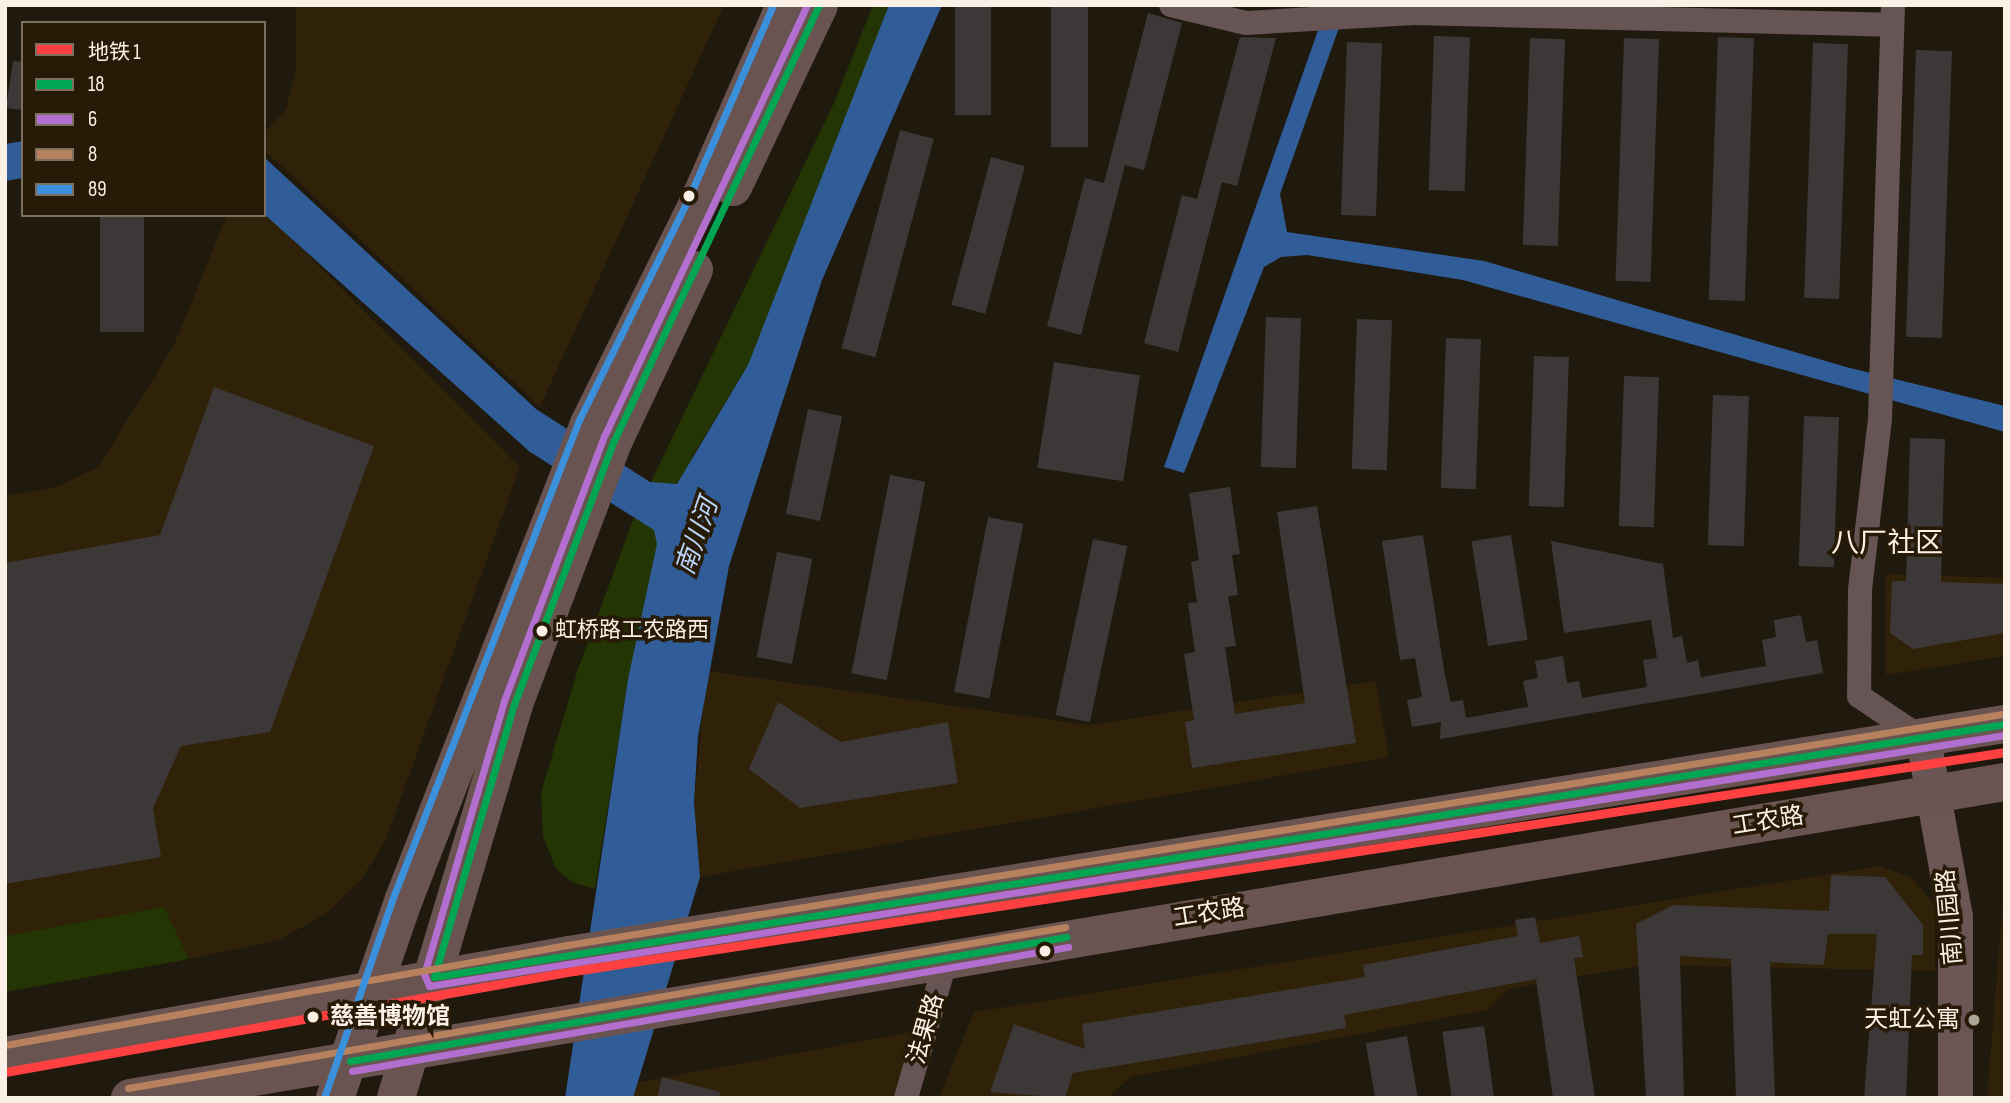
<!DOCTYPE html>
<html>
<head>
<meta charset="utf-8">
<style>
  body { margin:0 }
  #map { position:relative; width:2010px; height:1103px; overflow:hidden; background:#20190e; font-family:"Sofia Sans Condensed","Noto Sans SC",sans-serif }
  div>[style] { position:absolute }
  .built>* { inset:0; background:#302109 }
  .green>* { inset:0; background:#233502 }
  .water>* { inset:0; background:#305d97 }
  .building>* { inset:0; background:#3d3838; transform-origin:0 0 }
  .street>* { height:24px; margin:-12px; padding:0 12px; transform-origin:12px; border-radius:12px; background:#675455 }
  .secondary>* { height:35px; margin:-17.5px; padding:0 17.5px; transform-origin:17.5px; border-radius:17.5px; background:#6b5655 }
  .primary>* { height:38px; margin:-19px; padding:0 19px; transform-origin:19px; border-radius:19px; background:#695451 }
  .bus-1>* { height:7px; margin:-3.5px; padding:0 3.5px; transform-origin:3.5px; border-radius:3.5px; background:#00a651 }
  .bus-2>* { height:7px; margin:-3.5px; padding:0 3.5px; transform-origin:3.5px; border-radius:3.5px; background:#b36fd0 }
  .bus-3>* { height:7px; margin:-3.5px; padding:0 3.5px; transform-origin:3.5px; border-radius:3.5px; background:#b6815c }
  .bus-4>* { height:7px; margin:-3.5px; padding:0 3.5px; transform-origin:3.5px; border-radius:3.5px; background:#3a90db }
  .metro-1>* { height:9px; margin:-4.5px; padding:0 4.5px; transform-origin:4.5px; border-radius:4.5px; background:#ff4040 }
  .dots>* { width:19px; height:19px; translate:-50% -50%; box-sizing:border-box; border:4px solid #271a07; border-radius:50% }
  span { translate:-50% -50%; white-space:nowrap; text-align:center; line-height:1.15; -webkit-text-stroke:7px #271a07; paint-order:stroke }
  .bus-label { font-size:22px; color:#faf0e5 }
  .left { translate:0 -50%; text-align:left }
  .street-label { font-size:24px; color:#faf0e5 }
  .stop-label { font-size:24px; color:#faf0e5; font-weight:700 }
  .poi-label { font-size:24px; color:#faf0e5 }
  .right { translate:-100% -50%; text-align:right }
  .water-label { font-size:26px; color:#b9d4f9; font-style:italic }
  .quarter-label { font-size:28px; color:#faf0e5 }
  .frame { position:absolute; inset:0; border:7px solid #faf0e5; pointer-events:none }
  .legend { position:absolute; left:21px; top:21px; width:245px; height:196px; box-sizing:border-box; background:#271a07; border:2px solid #7b7060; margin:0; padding:9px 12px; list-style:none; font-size:21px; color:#faf0e5 }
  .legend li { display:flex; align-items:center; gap:14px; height:35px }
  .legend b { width:35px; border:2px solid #7b7060 }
</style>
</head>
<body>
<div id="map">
  <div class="built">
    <i style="clip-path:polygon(296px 5px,724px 5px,540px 407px,264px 150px,264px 133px,286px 109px,296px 70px)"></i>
    <i style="clip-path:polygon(264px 211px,520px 467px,385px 842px,360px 881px,327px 913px,279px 940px,189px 959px,164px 908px,5px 936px,5px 496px,54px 488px,98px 467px,174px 345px,227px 215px)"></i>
    <i style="clip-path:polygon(1886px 574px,2005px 578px,2005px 656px,1886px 675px)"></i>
    <i style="clip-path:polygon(707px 671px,1089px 725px,1376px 681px,1389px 757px,700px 877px,694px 802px)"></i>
    <i style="clip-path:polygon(1879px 866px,1912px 878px,1935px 905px,1935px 971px,1643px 965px,1508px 989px,1487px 1010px,1131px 1077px,1107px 1098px,939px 1098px,974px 1012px)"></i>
    <i style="clip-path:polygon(2005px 886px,2005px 1098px,1987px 1098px,2004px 887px)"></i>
    <i style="clip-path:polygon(918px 1031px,901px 1098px,633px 1098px,639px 1082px)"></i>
  </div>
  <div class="green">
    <i style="clip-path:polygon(873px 5px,889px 5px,816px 206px,748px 365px,692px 457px,628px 679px,595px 889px,574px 883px,556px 869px,543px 836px,541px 793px,577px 672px,634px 517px,834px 103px)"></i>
    <i style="clip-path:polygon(164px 907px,189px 959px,5px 992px,5px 936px)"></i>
  </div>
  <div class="water">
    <i style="clip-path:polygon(889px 5px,942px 5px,822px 280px,729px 566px,698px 736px,694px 802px,700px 877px,633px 1098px,565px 1098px,628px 679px,657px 544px,654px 530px,530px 452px,264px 214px,264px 157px,536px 409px,650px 482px,677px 484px,748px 365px)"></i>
    <i style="clip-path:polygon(1327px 5px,1347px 5px,1280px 194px,1287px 232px,1484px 261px,1846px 367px,2005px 406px,2005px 432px,1463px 280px,1307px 255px,1281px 257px,1264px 267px,1184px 473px,1164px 467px)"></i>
    <i style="clip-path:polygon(23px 141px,23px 178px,5px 181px,5px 144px)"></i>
  </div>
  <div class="building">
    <i style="left:955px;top:5px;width:36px;height:110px"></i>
    <i style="left:1051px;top:5px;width:37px;height:142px"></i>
    <i style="clip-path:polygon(1148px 13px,1182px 23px,1144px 170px,1125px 165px,1081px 335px,1047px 326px,1085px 178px,1104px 183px)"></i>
    <i style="left:1434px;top:36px;width:36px;height:154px;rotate:2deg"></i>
    <i style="clip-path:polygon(1240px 37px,1276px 38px,1237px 186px,1222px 182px,1178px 352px,1144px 343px,1182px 195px,1197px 199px)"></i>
    <i style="left:1718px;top:37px;width:36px;height:263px;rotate:2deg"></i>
    <i style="left:1530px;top:38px;width:35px;height:207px;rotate:2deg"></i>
    <i style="left:1624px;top:38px;width:35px;height:243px;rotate:2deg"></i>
    <i style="left:1347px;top:42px;width:35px;height:173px;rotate:2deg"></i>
    <i style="left:1813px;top:43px;width:35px;height:255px;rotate:2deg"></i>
    <i style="left:1916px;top:50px;width:36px;height:287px;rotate:2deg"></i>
    <i style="clip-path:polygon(13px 61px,23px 62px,23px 110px,6px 108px)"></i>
    <i style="left:900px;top:130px;width:35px;height:226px;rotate:15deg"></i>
    <i style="left:991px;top:157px;width:35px;height:153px;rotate:15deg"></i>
    <i style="left:100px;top:215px;width:44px;height:117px"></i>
    <i style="left:1266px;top:317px;width:35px;height:150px;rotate:2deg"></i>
    <i style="left:1357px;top:319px;width:35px;height:150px;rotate:2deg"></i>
    <i style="left:1446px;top:338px;width:35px;height:150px;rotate:2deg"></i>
    <i style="left:1534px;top:356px;width:35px;height:150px;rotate:2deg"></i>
    <i style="left:1054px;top:362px;width:87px;height:107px;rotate:9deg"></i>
    <i style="left:1624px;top:376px;width:35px;height:150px;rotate:2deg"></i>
    <i style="clip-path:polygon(214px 387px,374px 446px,270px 732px,181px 746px,153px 808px,161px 857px,5px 884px,5px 563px,160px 535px)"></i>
    <i style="left:1713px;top:395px;width:36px;height:150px;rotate:2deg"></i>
    <i style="left:808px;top:409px;width:35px;height:107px;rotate:12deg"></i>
    <i style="left:1804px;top:416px;width:35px;height:150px;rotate:2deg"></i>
    <i style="clip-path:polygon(1910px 438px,1945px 439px,1941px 582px,2005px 584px,2005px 633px,1913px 649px,1890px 633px,1892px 581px,1906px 581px)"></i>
    <i style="left:890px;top:475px;width:36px;height:202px;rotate:11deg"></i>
    <i style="clip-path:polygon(1230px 487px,1240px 554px,1232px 555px,1238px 595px,1228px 596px,1236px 646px,1225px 647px,1235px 714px,1305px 703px,1277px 512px,1317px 506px,1356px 743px,1192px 768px,1185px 722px,1194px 720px,1184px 654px,1195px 652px,1188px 603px,1197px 602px,1191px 562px,1199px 560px,1189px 493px)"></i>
    <i style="left:988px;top:517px;width:36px;height:178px;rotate:11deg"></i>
    <i style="clip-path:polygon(1423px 535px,1445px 676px,1451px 702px,1463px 700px,1466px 718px,1528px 707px,1523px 681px,1538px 678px,1535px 661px,1563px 656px,1567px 683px,1579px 681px,1582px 698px,1647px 687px,1643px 660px,1657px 658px,1651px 620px,1564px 633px,1551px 541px,1663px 564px,1673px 638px,1682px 636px,1687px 663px,1698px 660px,1701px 677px,1766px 666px,1762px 640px,1776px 637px,1774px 620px,1801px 615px,1806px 642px,1817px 640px,1823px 673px,1440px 739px,1441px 722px,1412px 727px,1407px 700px,1422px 697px,1415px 658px,1400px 660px,1382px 541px)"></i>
    <i style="left:1511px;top:535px;width:106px;height:40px;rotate:81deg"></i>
    <i style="left:1093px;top:539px;width:35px;height:180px;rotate:12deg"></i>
    <i style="left:777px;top:552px;width:36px;height:107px;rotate:11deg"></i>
    <i style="clip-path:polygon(778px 702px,841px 742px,948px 722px,958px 783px,800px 808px,749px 769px)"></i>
    <i style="clip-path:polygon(1831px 875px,1885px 877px,1923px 925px,1923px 955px,1912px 955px,1906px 1098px,1864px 1098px,1877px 934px,1828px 934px,1824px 965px,1770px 962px,1775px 1098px,1736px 1098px,1731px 959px,1680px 956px,1684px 1098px,1646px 1098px,1636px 924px,1673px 905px,1829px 911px)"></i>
    <i style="clip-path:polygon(1535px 917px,1540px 943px,1579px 936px,1583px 957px,1574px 958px,1595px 1098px,1553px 1098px,1536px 979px,1344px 1015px,1346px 1028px,1073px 1073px,1065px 1098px,990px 1092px,1014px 1024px,1085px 1049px,1082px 1024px,1365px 977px,1363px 965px,1518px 936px,1515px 920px)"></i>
    <i style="left:1484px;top:1026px;width:73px;height:42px;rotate:82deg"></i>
    <i style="left:1407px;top:1036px;width:63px;height:42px;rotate:80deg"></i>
    <i style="clip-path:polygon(662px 1077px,720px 1092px,719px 1098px,657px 1098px)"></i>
  </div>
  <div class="street">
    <i style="left:1171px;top:5px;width:77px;rotate:13.5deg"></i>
    <i style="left:1246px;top:23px;width:168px;rotate:-3.4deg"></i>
    <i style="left:1414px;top:13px;width:476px;rotate:1.4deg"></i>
    <i style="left:1893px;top:5px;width:414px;rotate:91.8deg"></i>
    <i style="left:1880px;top:419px;width:172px;rotate:96.7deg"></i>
    <i style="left:1860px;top:590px;width:106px;rotate:90.5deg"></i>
    <i style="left:1859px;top:696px;width:77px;rotate:33.9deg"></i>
    <i style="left:906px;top:1098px;width:145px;rotate:-73.9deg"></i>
  </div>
  <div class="secondary">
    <i style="left:1923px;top:739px;width:180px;rotate:79.8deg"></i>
    <i style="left:1955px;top:916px;width:182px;rotate:90deg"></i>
  </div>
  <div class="primary">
    <i style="left:733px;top:187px;width:201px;rotate:-64.7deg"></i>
    <i style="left:5px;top:1056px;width:573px;rotate:-10.15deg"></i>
    <i style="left:569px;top:955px;width:1454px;rotate:-9.14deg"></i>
    <i style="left:130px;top:1098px;width:1901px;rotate:-9.57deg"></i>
    <i style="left:335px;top:1098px;width:211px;rotate:-70.9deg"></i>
    <i style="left:404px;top:899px;width:510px;rotate:-68.72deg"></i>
    <i style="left:589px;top:424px;width:251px;rotate:-63.7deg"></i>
    <i style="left:700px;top:199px;width:212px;rotate:-66.3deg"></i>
    <i style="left:396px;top:1098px;width:411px;rotate:-73.3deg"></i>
    <i style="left:514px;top:704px;width:282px;rotate:-69.3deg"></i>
    <i style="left:614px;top:440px;width:188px;rotate:-64.8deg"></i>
  </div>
  <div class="bus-1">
    <i style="left:819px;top:5px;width:481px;rotate:115.2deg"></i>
    <i style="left:614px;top:440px;width:282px;rotate:110.7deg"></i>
    <i style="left:514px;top:704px;width:284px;rotate:106.3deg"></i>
    <i style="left:434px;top:977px;width:1591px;rotate:-9.15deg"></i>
    <i style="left:350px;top:1061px;width:727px;rotate:-9.83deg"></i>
  </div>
  <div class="bus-2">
    <i style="left:807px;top:5px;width:476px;rotate:115.2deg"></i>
    <i style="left:604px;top:436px;width:283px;rotate:110.7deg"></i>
    <i style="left:504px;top:701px;width:284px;rotate:106.3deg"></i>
    <i style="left:424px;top:974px;width:13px;rotate:67deg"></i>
    <i style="left:429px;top:986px;width:1596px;rotate:-9.05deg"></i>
    <i style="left:352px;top:1071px;width:727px;rotate:-9.83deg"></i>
  </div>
  <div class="bus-3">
    <i style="left:5px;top:1045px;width:571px;rotate:-10.09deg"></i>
    <i style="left:567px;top:945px;width:1454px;rotate:-9.14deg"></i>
    <i style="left:128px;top:1088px;width:951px;rotate:-9.75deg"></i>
  </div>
  <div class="bus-4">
    <i style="left:325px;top:1095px;width:212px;rotate:-71deg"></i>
    <i style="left:394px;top:895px;width:510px;rotate:-68.72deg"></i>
    <i style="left:579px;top:420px;width:251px;rotate:-63.7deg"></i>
    <i style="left:690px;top:195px;width:207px;rotate:-66.4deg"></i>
  </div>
  <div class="metro-1">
    <i style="left:5px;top:1072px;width:578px;rotate:-10.07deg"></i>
    <i style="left:574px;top:971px;width:1448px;rotate:-8.7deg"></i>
  </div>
  <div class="dots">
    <i style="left:689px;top:196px;background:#faf0e5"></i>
    <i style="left:542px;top:631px;background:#faf0e5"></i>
    <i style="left:1045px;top:951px;background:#faf0e5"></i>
    <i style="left:313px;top:1017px;background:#faf0e5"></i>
    <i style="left:1974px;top:1020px;background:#aea59a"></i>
  </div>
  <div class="bus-label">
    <span class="left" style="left:555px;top:631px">虹桥路工农路西</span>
  </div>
  <div class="street-label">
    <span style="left:1768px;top:821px;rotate:-9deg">工农路</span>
    <span style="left:1209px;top:913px;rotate:-9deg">工农路</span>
    <span style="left:1950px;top:917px;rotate:-95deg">南川园路</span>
    <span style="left:926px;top:1029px;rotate:-74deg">法果路</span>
  </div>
  <div class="stop-label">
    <span class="left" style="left:330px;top:1017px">慈善博物馆</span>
  </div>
  <div class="poi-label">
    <span class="right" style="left:1960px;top:1020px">天虹公寓</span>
  </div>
  <div class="water-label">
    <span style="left:698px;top:537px;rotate:-71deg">南川河</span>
  </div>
  <div class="quarter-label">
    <span style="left:1887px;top:544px">八厂社区</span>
  </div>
  <div class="frame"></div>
  <ul class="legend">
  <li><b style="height:9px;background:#ff4040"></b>地铁 1</li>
  <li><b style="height:9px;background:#00a651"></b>18</li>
  <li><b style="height:9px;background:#b36fd0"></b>6</li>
  <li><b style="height:9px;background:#b6815c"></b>8</li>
  <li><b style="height:9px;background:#3a90db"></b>89</li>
  </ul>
</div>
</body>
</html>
